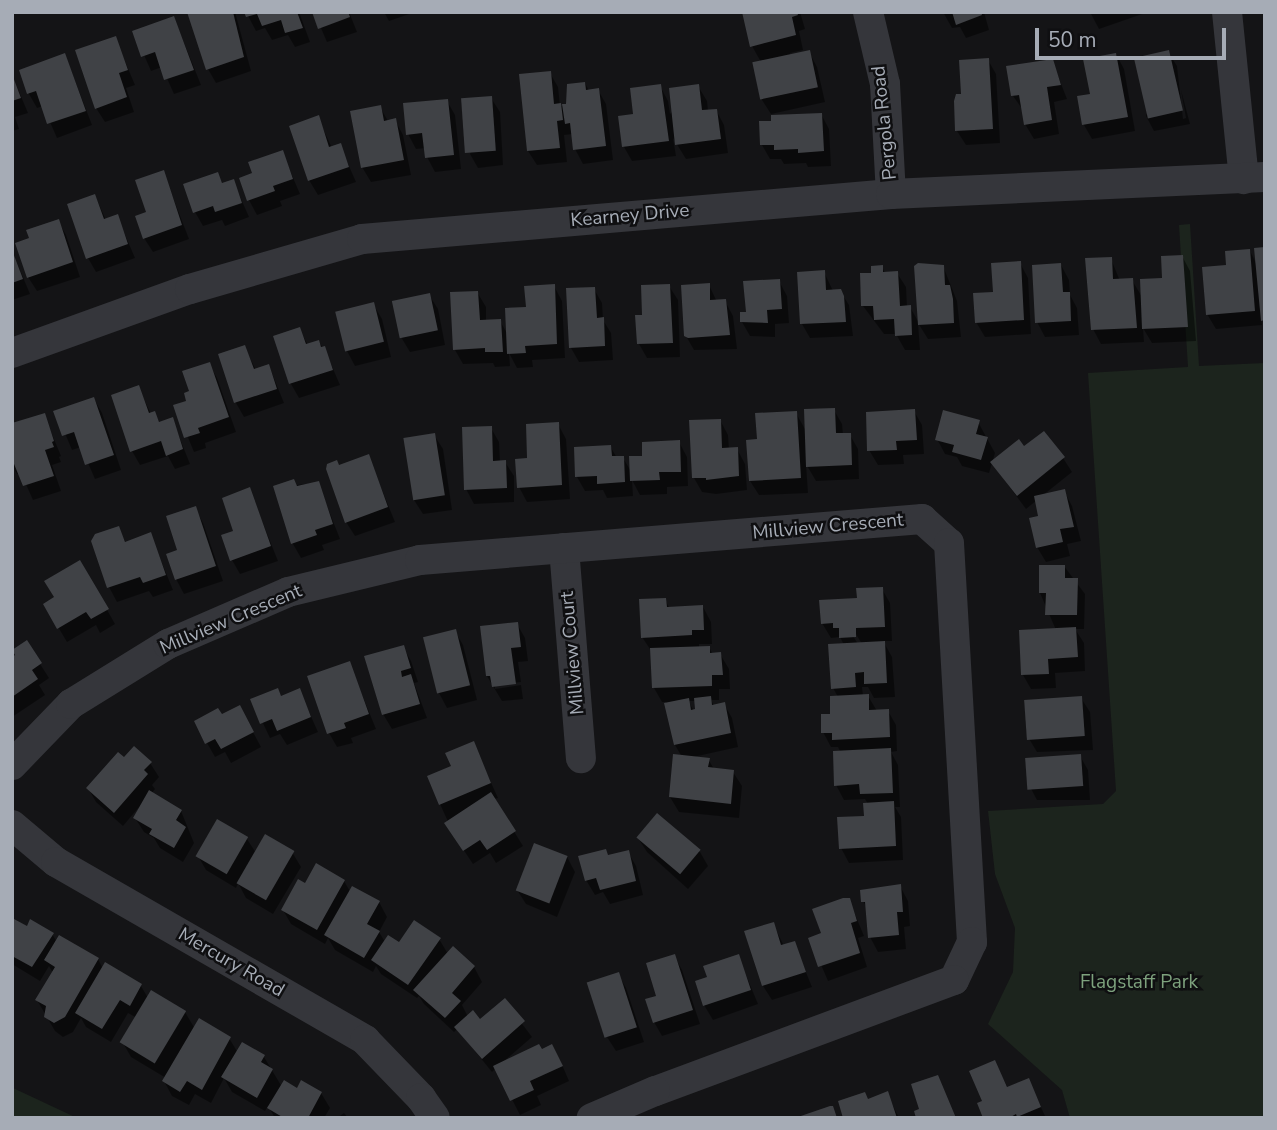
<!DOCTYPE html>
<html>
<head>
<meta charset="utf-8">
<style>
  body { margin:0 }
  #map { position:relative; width:1277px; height:1130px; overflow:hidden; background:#141416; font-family:"Nunito Sans",sans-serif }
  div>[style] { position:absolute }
  .green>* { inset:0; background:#1c241d }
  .shadow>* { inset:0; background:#0007 }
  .building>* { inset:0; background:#404246; transform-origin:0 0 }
  .street>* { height:30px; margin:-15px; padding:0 15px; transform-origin:15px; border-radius:15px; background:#35363b }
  span { translate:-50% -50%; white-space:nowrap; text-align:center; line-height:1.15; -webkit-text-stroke:5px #0f0f11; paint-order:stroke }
  .street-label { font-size:19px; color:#a6acb6 }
  .park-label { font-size:19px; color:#7da17d }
  .frame { position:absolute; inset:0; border:14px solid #a6acb6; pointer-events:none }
  .scale { position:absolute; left:1035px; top:28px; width:191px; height:32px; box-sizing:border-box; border:4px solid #a6acb6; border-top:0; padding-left:9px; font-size:21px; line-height:24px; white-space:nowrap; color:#a6acb6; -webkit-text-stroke:5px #0f0f11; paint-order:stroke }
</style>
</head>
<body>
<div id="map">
  <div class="green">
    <i style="clip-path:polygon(1190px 224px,1199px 366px,1265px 363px,1265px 1118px,1070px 1118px,1062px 1090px,988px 1024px,1013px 972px,1015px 928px,995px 874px,988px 811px,1103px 804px,1116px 791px,1088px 373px,1188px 367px,1179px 225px)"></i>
    <i style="clip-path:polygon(12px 1088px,13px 1088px,77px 1118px,12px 1118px)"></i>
  </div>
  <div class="shadow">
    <i style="clip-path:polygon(191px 12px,235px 12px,251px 71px,216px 83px,208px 69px)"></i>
    <i style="clip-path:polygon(246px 12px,299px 12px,310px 42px,295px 47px,288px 35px,272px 40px,265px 28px,256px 31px)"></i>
    <i style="clip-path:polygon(314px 12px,349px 12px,357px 32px,327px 42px)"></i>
    <i style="clip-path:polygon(384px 12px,415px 12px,389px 21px)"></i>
    <i style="clip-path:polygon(748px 12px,800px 12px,805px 29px,799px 31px,803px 50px,790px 53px,791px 56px,809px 52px,817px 67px,825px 102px,771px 114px,762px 100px,761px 62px,752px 46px)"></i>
    <i style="clip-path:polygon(943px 12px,984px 12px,989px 30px,966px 38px,960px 27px,952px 28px)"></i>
    <i style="clip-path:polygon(1090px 12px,1148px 12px,1099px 29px)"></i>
    <i style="clip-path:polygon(174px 18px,201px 85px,174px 94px,162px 67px,151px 71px,134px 32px)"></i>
    <i style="clip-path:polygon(115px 38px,135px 85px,126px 88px,134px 112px,105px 122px,96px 108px)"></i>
    <i style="clip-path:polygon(1168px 52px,1177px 66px,1183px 119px,1186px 118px,1181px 90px,1190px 124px,1154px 131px,1146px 116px)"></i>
    <i style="clip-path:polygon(1116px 54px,1124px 69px,1135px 131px,1092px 139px,1084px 125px,1092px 95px)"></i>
    <i style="clip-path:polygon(65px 55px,92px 125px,57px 138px,43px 106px,37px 108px,29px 94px,21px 71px)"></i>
    <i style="clip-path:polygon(988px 60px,996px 74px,1000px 143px,966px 145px,957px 131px,963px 96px)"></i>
    <i style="clip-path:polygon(1052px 61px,1067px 99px,1054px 102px,1059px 134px,1034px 139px,1025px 124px,1023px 110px,1013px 96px)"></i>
    <i style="clip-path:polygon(550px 73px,558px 87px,560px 106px,568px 106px,585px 83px,589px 91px,598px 90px,606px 104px,613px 160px,583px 164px,575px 149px,573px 134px,564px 135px,567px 162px,537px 165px,528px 151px)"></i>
    <i style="clip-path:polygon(12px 75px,28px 113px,15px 117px,19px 129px,12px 131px)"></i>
    <i style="clip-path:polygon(660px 86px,668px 101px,670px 114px,698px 86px,707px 101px,708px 111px,716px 110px,724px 125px,728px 153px,686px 159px,673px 138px,676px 156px,632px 161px,624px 147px,620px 118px,635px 116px)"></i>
    <i style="clip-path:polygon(491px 98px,500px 112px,503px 165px,478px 168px,470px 154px)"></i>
    <i style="clip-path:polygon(447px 101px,455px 115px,461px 169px,435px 172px,427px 157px,426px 148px,416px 149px,408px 134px)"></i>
    <i style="clip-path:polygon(380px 107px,388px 121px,395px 120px,403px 135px,411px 175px,371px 182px,362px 167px)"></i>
    <i style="clip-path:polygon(821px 114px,829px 129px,831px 166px,808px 167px,806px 163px,784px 164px,781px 159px,770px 159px,762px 145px)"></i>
    <i style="clip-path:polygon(318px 118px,332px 148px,340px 146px,356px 182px,318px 195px,309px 180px)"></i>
    <i style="clip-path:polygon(282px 152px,300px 194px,280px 201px,282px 206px,257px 215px,249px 200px,254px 174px)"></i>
    <i style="clip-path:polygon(163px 172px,189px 239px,153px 252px,144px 238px,148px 213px)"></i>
    <i style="clip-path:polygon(217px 174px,223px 184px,233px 181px,249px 217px,225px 226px,222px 220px,203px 226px,195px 212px)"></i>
    <i style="clip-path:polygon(95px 196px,106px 220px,117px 216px,135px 258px,96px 272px,88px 258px)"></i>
    <i style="clip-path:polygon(58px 221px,66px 235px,80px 277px,37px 291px,28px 277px,31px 239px)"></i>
    <i style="clip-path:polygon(1265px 249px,1265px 324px,1261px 319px,1262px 325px,1216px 329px,1207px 314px,1228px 267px,1250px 251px,1257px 265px)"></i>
    <i style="clip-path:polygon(12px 251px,30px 294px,12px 300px)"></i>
    <i style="clip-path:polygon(1182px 256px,1190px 271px,1196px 341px,1152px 343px,1143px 328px,1144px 342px,1101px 344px,1093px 329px,1111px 259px,1120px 281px,1132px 280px,1142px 297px,1164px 280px)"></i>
    <i style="clip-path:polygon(1020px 263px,1028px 278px,1031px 334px,985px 337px,976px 322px,995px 293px)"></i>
    <i style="clip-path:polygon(1061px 265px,1069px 280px,1070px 295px,1077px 308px,1079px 335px,1045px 337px,1037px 322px)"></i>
    <i style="clip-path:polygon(943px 266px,957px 301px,961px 337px,928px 339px,918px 323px,920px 350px,905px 350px,896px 334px,884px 334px,863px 306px,873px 274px,882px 267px,885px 273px,897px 273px,906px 287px,907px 307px,910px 307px,919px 323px)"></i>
    <i style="clip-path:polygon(824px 272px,833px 291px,840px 291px,849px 305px,853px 336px,810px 338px,802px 324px)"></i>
    <i style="clip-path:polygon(779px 281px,787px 296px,789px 323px,775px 324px,775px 337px,750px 336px,742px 322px)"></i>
    <i style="clip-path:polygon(709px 285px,717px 302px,725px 301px,733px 316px,737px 349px,694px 350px,686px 336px)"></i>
    <i style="clip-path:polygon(554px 286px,562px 301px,565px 358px,532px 360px,533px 367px,517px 368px,509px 353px,510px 366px,495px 367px,493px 363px,463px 364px,455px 350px,477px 292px,486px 307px,486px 321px,500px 321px,508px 335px,527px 308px)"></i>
    <i style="clip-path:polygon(669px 286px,678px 300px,680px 357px,647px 358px,639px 344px,644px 317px)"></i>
    <i style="clip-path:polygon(594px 289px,602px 303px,603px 320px,611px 333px,613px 360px,579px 362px,571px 348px)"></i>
    <i style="clip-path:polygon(429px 295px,438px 309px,445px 345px,410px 352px,401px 337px)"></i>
    <i style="clip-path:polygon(373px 304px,382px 319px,391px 357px,355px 366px,347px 351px)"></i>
    <i style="clip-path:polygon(299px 329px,308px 345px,318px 342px,324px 348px,340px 385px,299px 398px,291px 384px,275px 337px)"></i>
    <i style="clip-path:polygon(244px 347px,256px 370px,269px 366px,284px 403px,244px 417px,236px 403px,220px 355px)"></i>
    <i style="clip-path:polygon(209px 364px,217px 378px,236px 432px,205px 443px,206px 448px,194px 452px,175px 406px,189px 402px)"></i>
    <i style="clip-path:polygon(138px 387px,151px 414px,154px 413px,160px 423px,172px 419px,190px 464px,175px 469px,168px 456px,140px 465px,132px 451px)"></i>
    <i style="clip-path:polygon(94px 399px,102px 413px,121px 470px,95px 479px,81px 447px,72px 450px,56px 412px)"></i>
    <i style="clip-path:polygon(834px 410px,842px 424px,843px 435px,850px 435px,858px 449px,859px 479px,816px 481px,806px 464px,808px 493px,759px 495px,750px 481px,759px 440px,796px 413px,806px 431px)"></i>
    <i style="clip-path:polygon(914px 411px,922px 425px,924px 454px,903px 455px,904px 464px,878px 465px,869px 450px)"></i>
    <i style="clip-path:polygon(44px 415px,61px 456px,59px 457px,61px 462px,52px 465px,61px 491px,33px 500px,21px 473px,17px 474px,12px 465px,12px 425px)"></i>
    <i style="clip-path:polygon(720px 420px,728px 435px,729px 450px,737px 449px,745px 464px,747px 490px,716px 494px,702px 492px,694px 478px)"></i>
    <i style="clip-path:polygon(978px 422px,995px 453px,989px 473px,962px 466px,957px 457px,945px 454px,937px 439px)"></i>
    <i style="clip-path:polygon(558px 424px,566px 439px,570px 499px,527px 502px,519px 487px,529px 460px)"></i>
    <i style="clip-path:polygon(491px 428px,499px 442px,500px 462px,505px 462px,514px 476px,514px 502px,474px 504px,466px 489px)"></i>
    <i style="clip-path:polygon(434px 435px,443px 449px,452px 510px,423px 514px,414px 500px)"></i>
    <i style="clip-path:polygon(679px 442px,687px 457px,688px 486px,667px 487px,667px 494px,640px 495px,632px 480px,633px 496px,607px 498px,603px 490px,585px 491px,577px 477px,610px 446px,617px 458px,623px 458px,632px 473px,644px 458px)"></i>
    <i style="clip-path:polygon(1024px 449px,1063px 458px,1072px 472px,1042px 496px,1064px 491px,1072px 506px,1081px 541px,1067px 544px,1070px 556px,1046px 562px,1037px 547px,1040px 517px,1037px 500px,1026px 509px,992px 463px)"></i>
    <i style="clip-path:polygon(368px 456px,395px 522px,355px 536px,346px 522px)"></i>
    <i style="clip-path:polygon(318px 483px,340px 539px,322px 545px,324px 550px,301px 558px,293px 544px,275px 487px)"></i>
    <i style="clip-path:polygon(249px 489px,278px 561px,240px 574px,232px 560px,235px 532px)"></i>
    <i style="clip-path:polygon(195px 508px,203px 523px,223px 581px,184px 594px,176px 579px,180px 551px)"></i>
    <i style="clip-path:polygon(118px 528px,126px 543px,150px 534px,173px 590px,153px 597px,149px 591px,117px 602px,109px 587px)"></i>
    <i style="clip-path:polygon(80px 562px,115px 624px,100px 633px,96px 625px,67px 642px,45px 605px,56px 598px)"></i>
    <i style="clip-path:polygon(1064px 566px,1085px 594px,1084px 629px,1075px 629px,1084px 643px,1085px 671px,1055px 673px,1056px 688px,1031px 689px,1023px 675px,1056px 630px,1040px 593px)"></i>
    <i style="clip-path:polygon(evenodd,882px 589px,890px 603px,892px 641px,883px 641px,892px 657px,895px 697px,874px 698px,868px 687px,862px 687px,863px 696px,868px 696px,877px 711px,888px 711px,896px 725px,897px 751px,891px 752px,898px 765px,900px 807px,895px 807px,901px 817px,903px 860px,849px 863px,841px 848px,865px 818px,868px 804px,865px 799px,844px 800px,836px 785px,841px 753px,838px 747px,831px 747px,823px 732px,838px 697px,833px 688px,844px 645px,840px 637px,831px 638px,822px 623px,882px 589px,853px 629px,862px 644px,858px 644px,850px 631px,853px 629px)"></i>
    <i style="clip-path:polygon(evenodd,665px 600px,670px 609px,703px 607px,711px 622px,712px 644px,699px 644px,699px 648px,709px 647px,713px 655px,720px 654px,729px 669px,730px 689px,719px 689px,719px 700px,711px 700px,714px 706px,724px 704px,732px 718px,738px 747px,693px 757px,708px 759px,714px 769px,733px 772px,742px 786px,739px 818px,679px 812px,670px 797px,682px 757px,675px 745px,666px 702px,662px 702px,654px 688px,652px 652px,642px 637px,665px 600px,688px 701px,696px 701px,697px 710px,694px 711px,688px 701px)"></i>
    <i style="clip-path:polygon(517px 624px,525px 638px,528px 661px,518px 662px,521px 682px,495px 685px,495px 689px,521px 685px,523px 699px,502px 701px,487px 676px)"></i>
    <i style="clip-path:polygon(455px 631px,463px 645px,477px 700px,447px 708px,439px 693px)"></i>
    <i style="clip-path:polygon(26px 642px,49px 678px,39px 685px,45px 695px,12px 717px,12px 659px)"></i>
    <i style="clip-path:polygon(403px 647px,411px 661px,418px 682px,414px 683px,427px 718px,392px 729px,383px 714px)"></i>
    <i style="clip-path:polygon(349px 663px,376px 729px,351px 738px,353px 743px,337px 747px,329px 733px)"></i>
    <i style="clip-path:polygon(299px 690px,318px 732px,287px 745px,280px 734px,270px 738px,252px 700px,282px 698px)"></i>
    <i style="clip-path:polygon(1081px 698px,1090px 712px,1093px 750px,1037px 752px,1028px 737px)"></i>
    <i style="clip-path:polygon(221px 716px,247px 721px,261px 747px,231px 763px,225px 752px,215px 757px,207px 743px)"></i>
    <i style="clip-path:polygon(473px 743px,498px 798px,494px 799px,523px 846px,496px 863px,490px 853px,473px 864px,455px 837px,440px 804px,453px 767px)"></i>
    <i style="clip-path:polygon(1080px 756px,1088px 770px,1090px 800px,1037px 800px,1029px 785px)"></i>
    <i style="clip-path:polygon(124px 760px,150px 763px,159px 777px,152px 785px,155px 789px,151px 794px,181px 811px,194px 843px,183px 862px,160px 848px,154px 838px,144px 832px,135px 818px,139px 807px,123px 826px,96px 802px,88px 788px)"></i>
    <i style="clip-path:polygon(638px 838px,700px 852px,708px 866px,688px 889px,647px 852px)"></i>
    <i style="clip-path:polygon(247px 839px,256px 853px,292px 852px,301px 867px,273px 914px,246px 898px,238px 883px,236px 888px,206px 870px,198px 856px)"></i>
    <i style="clip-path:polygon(628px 852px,636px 866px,643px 895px,610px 904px,603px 892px,595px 895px,586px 880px,609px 857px)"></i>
    <i style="clip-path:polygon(567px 857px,575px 872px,557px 917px,526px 904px,517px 890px)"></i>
    <i style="clip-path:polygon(344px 881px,351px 893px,379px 902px,387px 917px,379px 932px,385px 942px,399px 944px,439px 939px,448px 954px,453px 948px,474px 967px,482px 982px,462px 1005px,468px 1017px,480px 1021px,504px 1000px,532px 1037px,503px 1062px,541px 1051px,560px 1060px,569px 1081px,537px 1096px,541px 1105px,520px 1115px,496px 1068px,492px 1072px,457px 1029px,454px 1032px,424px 1004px,419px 996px,417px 998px,381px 974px,376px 966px,373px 972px,335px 950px,328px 938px,325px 944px,291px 924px,283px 910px,305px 885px)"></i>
    <i style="clip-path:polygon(900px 886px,908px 901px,910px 926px,904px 927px,906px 949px,878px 952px,870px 937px,867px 908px,863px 901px)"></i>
    <i style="clip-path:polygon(849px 900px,864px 936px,858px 938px,867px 967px,828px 981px,810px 939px,823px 934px)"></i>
    <i style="clip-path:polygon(15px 921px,27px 928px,52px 934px,57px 942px,98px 959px,103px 969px,106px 965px,141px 986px,148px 998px,185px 1012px,195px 1029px,229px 1038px,238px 1053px,264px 1057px,282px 1087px,321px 1093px,330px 1108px,324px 1118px,275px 1118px,268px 1106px,265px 1111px,232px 1092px,224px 1078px,211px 1103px,195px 1094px,189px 1105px,172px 1096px,164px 1081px,166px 1078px,131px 1057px,123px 1043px,137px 1018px,128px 1013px,111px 1042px,86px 1027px,81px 1018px,73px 1032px,63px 1037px,55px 1031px,37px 1000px,53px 973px,49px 966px,40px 981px,12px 964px)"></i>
    <i style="clip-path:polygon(773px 924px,784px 946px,794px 943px,812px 987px,772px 1000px,763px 986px)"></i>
    <i style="clip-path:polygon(674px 956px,682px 970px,700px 1024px,662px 1036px,654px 1022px,659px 997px)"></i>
    <i style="clip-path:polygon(738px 956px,758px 1004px,713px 1020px,704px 1005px,709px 978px)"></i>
    <i style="clip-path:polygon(618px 974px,626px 988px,644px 1042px,616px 1051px,607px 1037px,589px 983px)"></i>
    <i style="clip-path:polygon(994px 1062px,1008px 1088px,1028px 1080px,1046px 1118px,985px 1118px,984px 1101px)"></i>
    <i style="clip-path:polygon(887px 1094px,899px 1118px,845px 1118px,868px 1100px)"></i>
    <i style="clip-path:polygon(344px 1113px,348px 1118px,337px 1118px)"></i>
  </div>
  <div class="building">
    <i style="clip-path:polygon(187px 12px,233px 12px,244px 57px,206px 70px)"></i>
    <i style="clip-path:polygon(244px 12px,297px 12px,303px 28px,285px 33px,281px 20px,262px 26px,257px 14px,246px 17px)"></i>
    <i style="clip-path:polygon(312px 12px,348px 12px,350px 17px,318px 29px)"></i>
    <i style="clip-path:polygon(742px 12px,797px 12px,798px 15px,792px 17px,796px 35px,750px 47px)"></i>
    <i style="clip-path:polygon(952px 12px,981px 12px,982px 15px,956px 25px)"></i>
    <i style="clip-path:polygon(174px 16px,194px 70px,164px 80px,155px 52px,141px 57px,132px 31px)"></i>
    <i style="clip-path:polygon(116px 36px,128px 70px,119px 73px,127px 97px,95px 109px,75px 50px)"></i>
    <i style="left:810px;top:50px;width:38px;height:59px;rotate:78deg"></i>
    <i style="left:1169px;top:50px;width:62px;height:36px;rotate:77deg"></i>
    <i style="clip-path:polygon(65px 53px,86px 111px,47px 124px,36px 91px,27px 94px,19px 70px)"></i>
    <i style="clip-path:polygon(1116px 53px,1128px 117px,1082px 125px,1077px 96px,1090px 94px,1083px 59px)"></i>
    <i style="clip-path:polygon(989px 58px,993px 129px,955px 131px,954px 101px,956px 94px,961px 94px,959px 60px)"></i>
    <i style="clip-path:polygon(1053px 59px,1061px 85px,1047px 87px,1052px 120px,1024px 125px,1019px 95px,1011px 96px,1006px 66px)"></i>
    <i style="clip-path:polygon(551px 71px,554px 104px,561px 103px,563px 120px,557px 121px,560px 148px,527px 151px,519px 74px)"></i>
    <i style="clip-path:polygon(12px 74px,21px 98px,12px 101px)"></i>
    <i style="clip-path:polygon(585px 82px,586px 90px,599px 88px,606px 146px,573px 150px,570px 123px,565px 124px,562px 104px,566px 104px,567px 84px)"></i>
    <i style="clip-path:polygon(661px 84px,669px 141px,622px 147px,618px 116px,633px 114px,630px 88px)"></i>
    <i style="clip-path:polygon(699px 84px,702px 110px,717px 109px,721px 139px,675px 145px,669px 88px)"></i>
    <i style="left:492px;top:96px;width:55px;height:31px;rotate:86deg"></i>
    <i style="clip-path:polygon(448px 99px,454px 155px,425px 158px,422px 133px,406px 135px,403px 103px)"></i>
    <i style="clip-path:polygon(381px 105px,384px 121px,396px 118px,404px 160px,361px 168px,350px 111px)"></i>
    <i style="clip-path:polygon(822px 113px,824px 151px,798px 153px,798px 149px,774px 150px,774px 145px,760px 145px,759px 121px,771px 121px,771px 115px)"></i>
    <i style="clip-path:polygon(319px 115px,329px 147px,341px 143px,349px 167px,308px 181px,289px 126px)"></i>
    <i style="clip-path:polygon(283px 150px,293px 179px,273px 186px,275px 191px,247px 201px,239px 178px,252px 173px,248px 162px)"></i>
    <i style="clip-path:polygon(164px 170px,182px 225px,143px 239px,135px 216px,146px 212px,135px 180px)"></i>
    <i style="clip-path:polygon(218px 172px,222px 183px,234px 179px,242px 203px,215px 212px,213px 206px,193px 213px,183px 184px)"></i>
    <i style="clip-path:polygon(95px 194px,104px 219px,118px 214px,128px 244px,86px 259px,67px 204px)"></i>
    <i style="clip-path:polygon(59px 219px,73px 262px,27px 278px,15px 243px,29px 238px,26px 230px)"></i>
    <i style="clip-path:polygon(1265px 247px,1265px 320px,1261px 321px,1254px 248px)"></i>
    <i style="clip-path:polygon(1250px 249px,1255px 311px,1206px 315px,1202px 267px,1226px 265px,1225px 251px)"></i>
    <i style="clip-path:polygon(12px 250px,23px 279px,12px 283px)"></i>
    <i style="clip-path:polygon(1183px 255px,1188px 327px,1142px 329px,1140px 279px,1162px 278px,1161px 256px)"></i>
    <i style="clip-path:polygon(1112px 257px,1113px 279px,1133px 278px,1137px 328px,1091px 330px,1085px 258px)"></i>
    <i style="clip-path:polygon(1021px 261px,1024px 320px,975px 323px,973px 293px,993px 292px,991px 263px)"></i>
    <i style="clip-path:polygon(918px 263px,944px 265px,945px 285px,950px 285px,953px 299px,954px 323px,918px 325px,914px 266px)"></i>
    <i style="clip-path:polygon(1061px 263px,1063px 292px,1070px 292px,1071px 321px,1035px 323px,1032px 265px)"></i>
    <i style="clip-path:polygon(883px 265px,883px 272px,898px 271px,900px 306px,911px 305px,912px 335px,895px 336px,894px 319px,874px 320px,873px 306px,861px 306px,860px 273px,871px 273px,871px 266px)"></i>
    <i style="clip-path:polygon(825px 270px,826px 290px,841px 289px,844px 296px,846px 322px,800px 324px,797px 272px)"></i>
    <i style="clip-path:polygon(780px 279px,782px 309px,767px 310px,768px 323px,740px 322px,740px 312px,746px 312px,743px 281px)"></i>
    <i style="clip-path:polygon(710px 283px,710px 300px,726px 299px,730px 335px,688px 338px,684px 336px,681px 285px)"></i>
    <i style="clip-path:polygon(555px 284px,557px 344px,525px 346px,526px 353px,507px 354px,505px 308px,526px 307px,524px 286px)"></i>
    <i style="clip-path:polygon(670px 284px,673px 343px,637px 344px,635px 315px,642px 315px,641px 285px)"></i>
    <i style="clip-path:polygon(595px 287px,597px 318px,604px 317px,605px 346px,569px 348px,566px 288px)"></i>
    <i style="clip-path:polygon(478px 291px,480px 320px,501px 319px,503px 352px,485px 352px,485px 348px,453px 350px,450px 292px)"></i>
    <i style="left:430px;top:293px;width:38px;height:39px;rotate:78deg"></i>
    <i style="left:374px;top:302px;width:41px;height:40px;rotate:76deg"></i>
    <i style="clip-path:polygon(300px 327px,306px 344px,319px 340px,321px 347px,325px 346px,333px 370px,289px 384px,273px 336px)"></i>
    <i style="clip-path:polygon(245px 345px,254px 369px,269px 364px,277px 389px,234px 403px,218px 354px)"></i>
    <i style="clip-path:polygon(210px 362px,229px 417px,198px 428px,200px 433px,184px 438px,173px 405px,186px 401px,184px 393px,189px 391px,182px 371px)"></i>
    <i style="clip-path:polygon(139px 385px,149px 413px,155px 411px,159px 422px,173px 417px,183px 449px,166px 456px,161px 441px,130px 452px,111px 395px)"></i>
    <i style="clip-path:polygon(94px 397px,114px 455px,85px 465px,74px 432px,62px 436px,53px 411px)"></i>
    <i style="clip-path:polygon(835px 408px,836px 433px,851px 433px,852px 465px,806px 467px,804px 409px)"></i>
    <i style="clip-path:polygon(915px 409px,917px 440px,896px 441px,897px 450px,867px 451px,866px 412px)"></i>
    <i style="clip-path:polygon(943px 410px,980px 420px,976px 434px,988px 437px,981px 460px,952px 452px,954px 445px,935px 440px)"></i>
    <i style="clip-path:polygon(797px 411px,801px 478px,749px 481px,746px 440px,757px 439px,755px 413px)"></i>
    <i style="clip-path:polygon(45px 413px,54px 441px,52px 442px,54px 447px,45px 450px,54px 476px,23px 486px,12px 459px,12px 423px)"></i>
    <i style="clip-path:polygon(721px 419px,722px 448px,738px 447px,739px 476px,706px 480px,706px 478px,692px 478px,689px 420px)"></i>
    <i style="clip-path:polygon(559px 422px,562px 485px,517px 488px,515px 459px,527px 458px,526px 424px)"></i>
    <i style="clip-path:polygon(492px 426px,493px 461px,506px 460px,507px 488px,464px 490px,462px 427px)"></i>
    <i style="clip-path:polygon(1044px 431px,1065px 457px,1017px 496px,990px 462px,1019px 439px,1024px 446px)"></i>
    <i style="left:435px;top:433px;width:63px;height:32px;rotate:81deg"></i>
    <i style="clip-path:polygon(680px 440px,681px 472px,659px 472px,660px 480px,630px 481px,629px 456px,642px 456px,642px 442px)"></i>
    <i style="clip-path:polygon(611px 445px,612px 456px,624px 456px,625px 482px,597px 484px,597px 476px,575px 477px,574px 447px)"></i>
    <i style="clip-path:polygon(369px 454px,388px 507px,345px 523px,326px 469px,327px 464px,337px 460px,339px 465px)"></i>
    <i style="clip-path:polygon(294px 479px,297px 486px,319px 481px,333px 524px,315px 530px,317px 535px,291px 544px,273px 486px)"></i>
    <i style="clip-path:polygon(250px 487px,271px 546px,230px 561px,221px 535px,233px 531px,222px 498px)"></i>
    <i style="clip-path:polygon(1065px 489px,1074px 527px,1060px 529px,1063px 542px,1036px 548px,1029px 518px,1038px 516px,1034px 496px)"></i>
    <i style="clip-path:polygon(196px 506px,216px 566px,175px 580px,166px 554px,177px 550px,166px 516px)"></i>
    <i style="clip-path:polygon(119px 526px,125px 542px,151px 532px,166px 575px,143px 583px,140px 577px,107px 588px,91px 541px,95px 534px)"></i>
    <i style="clip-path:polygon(80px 560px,109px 609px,91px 619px,86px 612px,57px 629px,43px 604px,54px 597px,44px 581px)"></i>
    <i style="clip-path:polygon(1039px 565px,1065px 565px,1065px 578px,1078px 578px,1077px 615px,1045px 615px,1046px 593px,1039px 593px)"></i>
    <i style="clip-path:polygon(883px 587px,885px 627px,856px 628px,856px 637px,839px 638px,839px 628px,833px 628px,833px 623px,821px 624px,819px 600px,857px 598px,856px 588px)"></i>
    <i style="clip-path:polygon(666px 598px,667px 607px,703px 605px,704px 630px,692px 630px,692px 635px,641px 638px,639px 599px)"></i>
    <i style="clip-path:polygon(518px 622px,521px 647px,511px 648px,516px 684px,492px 687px,490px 676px,486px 676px,480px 626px)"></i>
    <i style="clip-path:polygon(1076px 627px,1078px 657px,1048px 659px,1049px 674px,1021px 675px,1019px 630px)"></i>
    <i style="left:456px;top:629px;width:58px;height:34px;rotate:76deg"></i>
    <i style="clip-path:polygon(27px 640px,42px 663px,32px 670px,38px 679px,12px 697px,12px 657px,15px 655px,12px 650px)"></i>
    <i style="clip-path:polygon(885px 641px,887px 683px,864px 684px,864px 672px,855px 673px,856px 687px,831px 689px,828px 644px)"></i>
    <i style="clip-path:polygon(404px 645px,411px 668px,401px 671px,402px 677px,411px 674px,420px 704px,382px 715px,364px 656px)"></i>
    <i style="clip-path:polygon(710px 646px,710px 653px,721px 652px,723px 675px,712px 675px,712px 686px,652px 688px,650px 648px)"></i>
    <i style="clip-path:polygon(350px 661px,369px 714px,344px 723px,346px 728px,327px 734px,307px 676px)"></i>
    <i style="clip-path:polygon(278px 688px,281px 696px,300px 688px,311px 717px,277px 731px,272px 719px,260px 724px,250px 699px)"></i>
    <i style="clip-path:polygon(869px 694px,869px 710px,889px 709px,890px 737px,832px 740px,832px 733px,821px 733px,821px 714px,830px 714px,830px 696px)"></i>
    <i style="clip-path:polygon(711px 696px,712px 705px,725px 702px,731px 733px,674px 745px,664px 703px,689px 698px,691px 710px,695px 709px,694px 698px)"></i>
    <i style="left:1082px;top:696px;width:40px;height:58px;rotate:86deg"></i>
    <i style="clip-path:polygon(240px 705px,254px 732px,221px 749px,215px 739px,205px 744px,194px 721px,218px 708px,222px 714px)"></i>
    <i style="clip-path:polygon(474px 741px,491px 783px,439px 805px,427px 776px,451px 766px,445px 753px)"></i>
    <i style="clip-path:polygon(134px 746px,152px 762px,144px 770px,148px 774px,114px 813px,86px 788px,118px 752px,124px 757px)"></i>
    <i style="clip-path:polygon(891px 748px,893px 793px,860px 794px,859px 784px,834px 786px,833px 751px)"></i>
    <i style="clip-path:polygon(673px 754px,710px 758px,708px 767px,734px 770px,731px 804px,669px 797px)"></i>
    <i style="left:1081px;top:754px;width:32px;height:56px;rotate:86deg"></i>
    <i style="clip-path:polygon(149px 790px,182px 810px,176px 820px,186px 827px,174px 848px,149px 834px,152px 829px,133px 818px)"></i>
    <i style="clip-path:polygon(491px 792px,516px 831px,487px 850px,480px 840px,463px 851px,444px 823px)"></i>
    <i style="clip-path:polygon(894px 801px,896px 846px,839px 849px,837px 817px,864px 816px,863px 803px)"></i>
    <i style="left:657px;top:813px;width:57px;height:32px;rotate:40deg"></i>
    <i style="left:217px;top:819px;width:36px;height:43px;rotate:30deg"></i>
    <i style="left:265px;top:834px;width:34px;height:57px;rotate:30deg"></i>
    <i style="left:534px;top:843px;width:36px;height:51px;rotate:21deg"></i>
    <i style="clip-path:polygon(606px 849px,608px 855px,629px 850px,636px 881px,600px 890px,596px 878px,585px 881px,578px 856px)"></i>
    <i style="clip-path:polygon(316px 863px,345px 880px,317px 930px,281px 910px,298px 879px,305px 883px)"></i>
    <i style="clip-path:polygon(901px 884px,903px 912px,897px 912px,899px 935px,868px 938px,865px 902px,861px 902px,860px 890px)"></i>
    <i style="clip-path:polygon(352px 886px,380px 901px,367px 924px,380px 931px,364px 958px,324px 935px)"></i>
    <i style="clip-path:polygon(843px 898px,850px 898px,857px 921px,851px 923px,860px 953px,818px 967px,808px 938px,821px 933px,812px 909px)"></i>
    <i style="clip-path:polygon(14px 919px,27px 926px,30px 919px,54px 933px,32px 967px,12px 956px)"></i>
    <i style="clip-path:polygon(414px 920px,441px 938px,408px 985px,371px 960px,388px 935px,399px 942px)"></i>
    <i style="clip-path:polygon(774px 922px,781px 945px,795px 941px,806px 972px,762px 986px,744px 931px)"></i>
    <i style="clip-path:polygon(59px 935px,99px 958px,65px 1017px,54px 1023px,44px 1017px,46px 1006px,35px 1000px,55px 967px,44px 960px)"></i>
    <i style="clip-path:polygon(453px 946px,475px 966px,452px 993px,461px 1001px,445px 1018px,413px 990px)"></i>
    <i style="clip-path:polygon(675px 954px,693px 1010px,653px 1023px,645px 999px,656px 996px,646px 963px)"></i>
    <i style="clip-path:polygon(739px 954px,751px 990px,703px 1006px,695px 981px,707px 977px,703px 966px)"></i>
    <i style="clip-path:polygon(105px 962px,142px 984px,130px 1006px,120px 1000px,102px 1029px,75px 1013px)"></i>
    <i style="left:619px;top:972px;width:58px;height:34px;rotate:72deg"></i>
    <i style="left:151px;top:990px;width:41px;height:61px;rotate:31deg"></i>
    <i style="clip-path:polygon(505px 998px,525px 1021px,482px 1059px,454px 1027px,473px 1010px,480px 1019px)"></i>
    <i style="clip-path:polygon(199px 1018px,231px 1037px,202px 1090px,187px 1081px,180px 1092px,162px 1081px)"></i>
    <i style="clip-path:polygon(242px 1042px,265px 1055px,261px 1062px,273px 1069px,257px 1098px,221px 1077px)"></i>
    <i style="clip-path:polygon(539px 1044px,542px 1049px,552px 1044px,563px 1066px,530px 1081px,534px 1090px,510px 1101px,493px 1066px)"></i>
    <i style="clip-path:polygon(995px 1060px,1007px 1087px,1029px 1078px,1041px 1107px,1017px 1117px,1016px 1114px,1009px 1118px,983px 1118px,977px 1103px,982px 1101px,969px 1071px)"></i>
    <i style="clip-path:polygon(938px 1075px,956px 1118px,916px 1118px,914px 1111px,919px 1109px,911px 1084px)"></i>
    <i style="clip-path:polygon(284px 1080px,297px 1088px,301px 1080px,322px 1092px,308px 1118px,284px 1118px,267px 1108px)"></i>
    <i style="clip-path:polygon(888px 1091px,897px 1118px,843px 1118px,838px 1101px,865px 1092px,868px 1099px)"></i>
    <i style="clip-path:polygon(830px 1106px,833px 1106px,837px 1118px,795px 1118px)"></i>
  </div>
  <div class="street">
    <i style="left:868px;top:12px;width:74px;rotate:76.7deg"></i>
    <i style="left:885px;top:84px;width:110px;rotate:86.9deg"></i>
    <i style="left:1227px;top:12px;width:168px;rotate:84.2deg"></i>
    <i style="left:12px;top:353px;width:189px;rotate:-19.8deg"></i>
    <i style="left:190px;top:289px;width:179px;rotate:-16.2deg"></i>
    <i style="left:362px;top:239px;width:531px;rotate:-4.86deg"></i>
    <i style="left:891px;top:194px;width:374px;rotate:-2.6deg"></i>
    <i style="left:564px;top:548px;width:211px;rotate:85.4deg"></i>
    <i style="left:12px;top:765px;width:85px;rotate:-46deg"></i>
    <i style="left:71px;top:704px;width:114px;rotate:-31.7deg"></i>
    <i style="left:168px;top:644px;width:131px;rotate:-23.4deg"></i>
    <i style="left:288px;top:592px;width:136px;rotate:-13.6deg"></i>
    <i style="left:420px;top:560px;width:504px;rotate:-4.67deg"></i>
    <i style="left:922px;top:519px;width:36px;rotate:42deg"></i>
    <i style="left:949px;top:543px;width:400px;rotate:86.7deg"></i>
    <i style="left:972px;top:942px;width:42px;rotate:115.3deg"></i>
    <i style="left:954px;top:980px;width:319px;rotate:159.6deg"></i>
    <i style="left:655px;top:1091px;width:69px;rotate:156.8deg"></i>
    <i style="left:12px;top:825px;width:57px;rotate:40.1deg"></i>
    <i style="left:56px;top:862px;width:357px;rotate:29.9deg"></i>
    <i style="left:365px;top:1040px;width:81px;rotate:46deg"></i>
    <i style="left:421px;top:1098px;width:24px;rotate:55deg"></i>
  </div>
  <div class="street-label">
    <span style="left:885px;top:123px;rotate:-96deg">Pergola Road</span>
    <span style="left:630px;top:216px;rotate:-5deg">Kearney Drive</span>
    <span style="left:828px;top:527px;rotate:-5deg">Millview Crescent</span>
    <span style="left:231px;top:620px;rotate:-23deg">Millview Crescent</span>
    <span style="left:573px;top:653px;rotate:-95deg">Millview Court</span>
    <span style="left:231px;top:963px;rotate:30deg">Mercury Road</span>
  </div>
  <div class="park-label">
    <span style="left:1139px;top:983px">Flagstaff Park</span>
  </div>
  <div class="frame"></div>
  <div class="scale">50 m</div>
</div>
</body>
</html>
